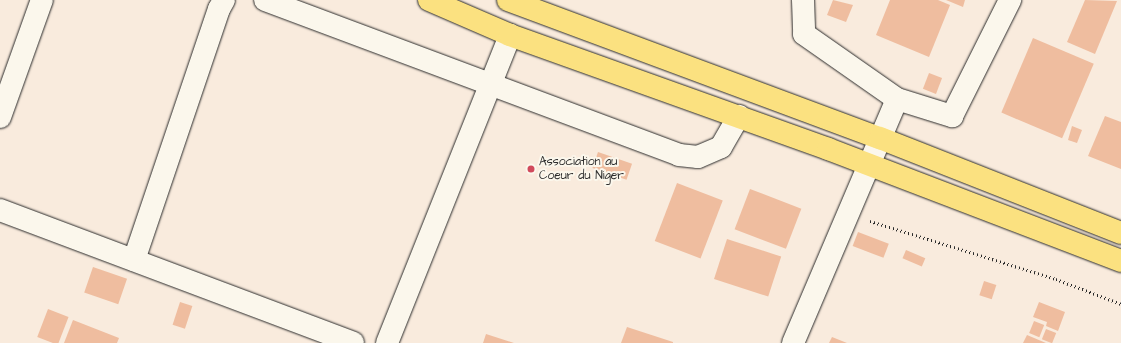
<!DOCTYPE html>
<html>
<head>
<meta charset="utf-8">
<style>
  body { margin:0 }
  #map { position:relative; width:1121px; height:343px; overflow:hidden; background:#f9ebdd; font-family:"Architects Daughter",sans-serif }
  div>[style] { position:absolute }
  .building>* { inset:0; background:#efbd9f; transform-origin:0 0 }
  .path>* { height:2.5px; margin-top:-1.25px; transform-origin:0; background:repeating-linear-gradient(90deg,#2b2b2b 0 1px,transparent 0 4px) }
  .roads { filter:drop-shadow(0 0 1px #2b2b2b) drop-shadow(0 0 1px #2b2b2b) }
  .minor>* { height:22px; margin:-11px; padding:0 11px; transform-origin:11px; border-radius:11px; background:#fbf7ec }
  .highway>* { height:22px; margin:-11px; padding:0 11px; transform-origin:11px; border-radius:11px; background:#fbe180 }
  .dots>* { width:11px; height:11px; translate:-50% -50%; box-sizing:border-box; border:2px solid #fbf7ec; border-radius:50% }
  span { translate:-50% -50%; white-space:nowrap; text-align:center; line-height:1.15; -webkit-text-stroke:4px #fbf7ec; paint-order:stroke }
  .poi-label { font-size:12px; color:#2b2b2b }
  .left { translate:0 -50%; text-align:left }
</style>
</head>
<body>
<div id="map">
  <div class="building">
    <i style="clip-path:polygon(833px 0,853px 5px,846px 22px,827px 15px)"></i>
    <i style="clip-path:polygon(890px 0,938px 0,950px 5px,929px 57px,876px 35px)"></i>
    <i style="clip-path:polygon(946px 0,965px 0,963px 7px)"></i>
    <i style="clip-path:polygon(1085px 0,1117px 1px,1095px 54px,1067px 42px)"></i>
    <i style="left:1033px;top:38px;width:66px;height:81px;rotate:23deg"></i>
    <i style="left:929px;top:73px;width:14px;height:17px;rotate:21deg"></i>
    <i style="clip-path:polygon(1105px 116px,1121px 122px,1121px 169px,1088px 156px)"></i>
    <i style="clip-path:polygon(1072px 126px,1082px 130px,1077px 143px,1068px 140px)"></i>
    <i style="left:598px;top:152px;width:36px;height:17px;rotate:19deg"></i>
    <i style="left:677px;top:183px;width:49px;height:62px;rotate:21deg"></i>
    <i style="left:750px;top:189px;width:55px;height:43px;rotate:21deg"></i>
    <i style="left:858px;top:232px;width:33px;height:15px;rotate:21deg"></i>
    <i style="left:727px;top:239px;width:57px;height:42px;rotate:18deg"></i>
    <i style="left:906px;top:250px;width:21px;height:9px;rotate:23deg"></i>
    <i style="left:93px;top:267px;width:36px;height:27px;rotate:19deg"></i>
    <i style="left:984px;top:281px;width:13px;height:15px;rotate:18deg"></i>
    <i style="left:180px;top:302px;width:13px;height:24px;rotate:18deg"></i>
    <i style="clip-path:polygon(1039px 302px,1065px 312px,1058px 331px,1046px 326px,1047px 322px,1033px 317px)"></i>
    <i style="left:48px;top:309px;width:22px;height:30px;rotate:21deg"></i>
    <i style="clip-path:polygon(73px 320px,119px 338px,117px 343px,64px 343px)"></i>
    <i style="left:1034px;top:321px;width:11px;height:13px;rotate:22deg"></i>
    <i style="clip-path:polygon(627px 327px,673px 342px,673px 343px,621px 343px)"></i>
    <i style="left:1046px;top:329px;width:11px;height:11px;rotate:22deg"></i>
    <i style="clip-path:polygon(486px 334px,514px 343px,483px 343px)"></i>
    <i style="clip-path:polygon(1027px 335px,1046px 343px,1023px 343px)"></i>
    <i style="clip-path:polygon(832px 337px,847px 343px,829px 343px)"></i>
  </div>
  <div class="path">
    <i style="left:870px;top:221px;width:195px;rotate:17.3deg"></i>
    <i style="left:1056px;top:279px;width:70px;rotate:21deg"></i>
  </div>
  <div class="roads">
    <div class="minor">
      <i style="left:265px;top:0;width:442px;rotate:20.5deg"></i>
      <i style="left:679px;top:155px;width:19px;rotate:6deg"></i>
      <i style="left:698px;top:157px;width:25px;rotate:-23deg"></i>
      <i style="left:721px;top:147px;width:36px;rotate:-60deg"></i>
      <i style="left:803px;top:0;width:34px;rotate:88deg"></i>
      <i style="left:804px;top:34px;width:113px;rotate:35deg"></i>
      <i style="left:0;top:117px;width:124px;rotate:-70.3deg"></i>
      <i style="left:0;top:210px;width:377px;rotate:20.6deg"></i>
      <i style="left:134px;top:260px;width:265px;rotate:-71.3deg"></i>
      <i style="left:219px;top:9px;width:10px;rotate:-61deg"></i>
      <i style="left:387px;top:343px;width:332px;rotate:-68.2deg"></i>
      <i style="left:793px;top:343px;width:265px;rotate:-66.9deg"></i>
      <i style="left:897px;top:99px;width:58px;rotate:17.2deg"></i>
      <i style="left:952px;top:116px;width:130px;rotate:-63.4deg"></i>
    </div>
    <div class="highway">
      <i style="left:429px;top:0;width:88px;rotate:23.4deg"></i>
      <i style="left:510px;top:35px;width:338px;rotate:19.7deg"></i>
      <i style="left:828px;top:149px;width:314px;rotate:20.9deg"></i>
      <i style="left:508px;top:0;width:397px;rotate:20.4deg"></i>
      <i style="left:880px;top:138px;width:259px;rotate:21.5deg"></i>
    </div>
  </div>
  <div class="dots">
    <i style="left:531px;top:169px;background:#d1495b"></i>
  </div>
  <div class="poi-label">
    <span class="left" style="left:539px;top:169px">Association au<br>Coeur du Niger</span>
  </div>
</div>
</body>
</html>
